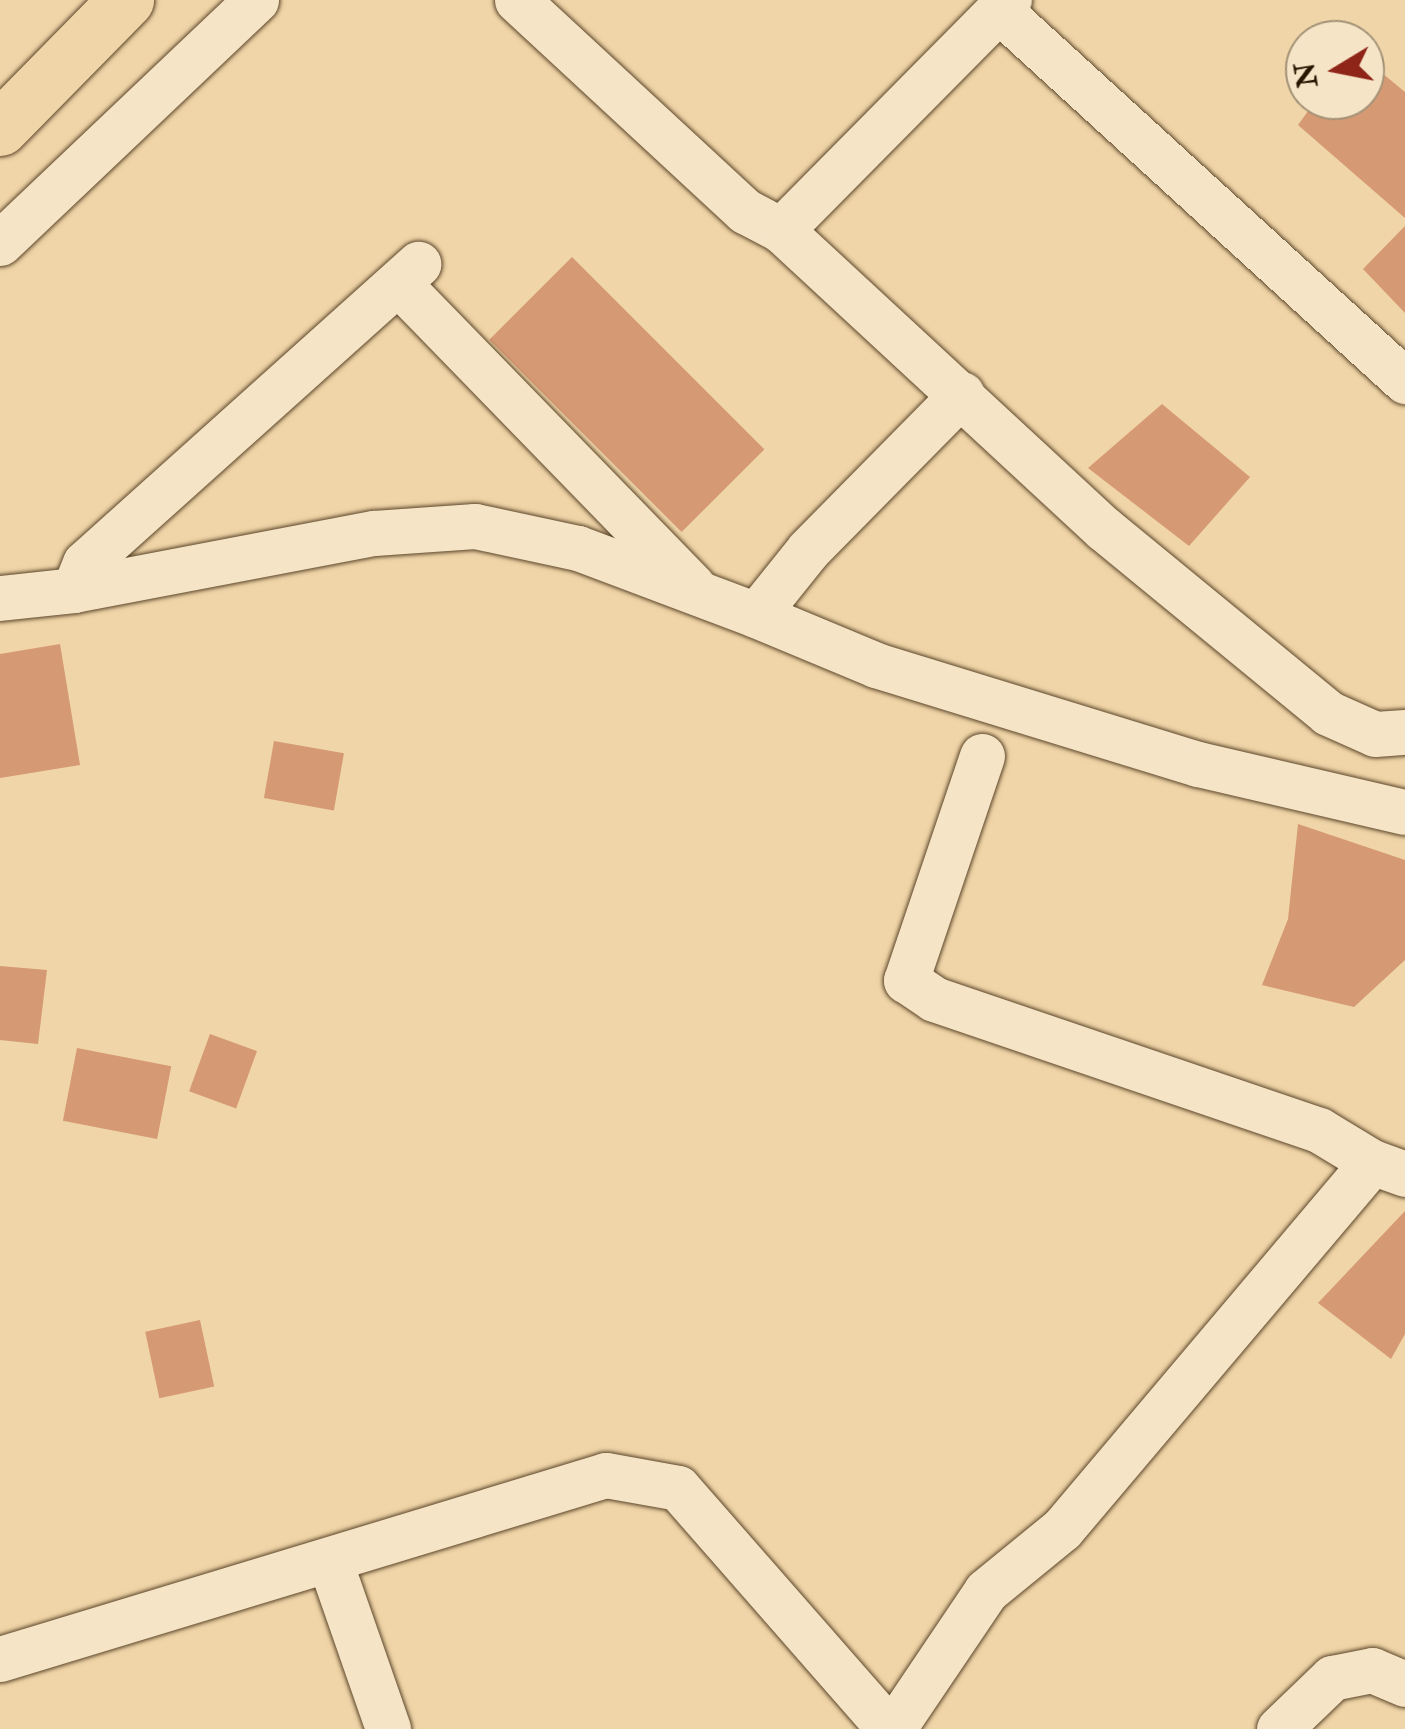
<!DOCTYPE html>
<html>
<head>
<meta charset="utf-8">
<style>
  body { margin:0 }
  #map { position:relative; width:1405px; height:1729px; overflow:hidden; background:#f0d5a8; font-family:"IM FELL Double Pica",serif }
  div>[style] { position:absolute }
  .building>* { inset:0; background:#d59974; transform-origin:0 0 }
  .roads { filter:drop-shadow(0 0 2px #5c462a) drop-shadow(0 0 2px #5c462a) }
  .minor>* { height:45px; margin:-22.5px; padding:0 22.5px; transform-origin:22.5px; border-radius:22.5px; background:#f5e4c6 }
  .major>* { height:55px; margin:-27.5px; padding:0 27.5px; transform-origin:27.5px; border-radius:27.5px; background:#f0d5a8 }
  span { translate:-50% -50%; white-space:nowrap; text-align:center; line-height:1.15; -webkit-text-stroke:9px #f5e4c6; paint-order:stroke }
  .north { position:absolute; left:1285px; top:20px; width:100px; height:100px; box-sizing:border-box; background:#f5e4c6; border:2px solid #a49277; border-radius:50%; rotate:260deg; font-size:28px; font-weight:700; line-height:40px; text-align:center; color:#2a1600 }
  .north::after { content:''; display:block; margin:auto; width:35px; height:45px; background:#8f2418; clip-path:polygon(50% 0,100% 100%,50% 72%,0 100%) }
</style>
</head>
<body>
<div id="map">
  <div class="building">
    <i style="clip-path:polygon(1365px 59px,1405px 92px,1405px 218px,1298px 125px,1316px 100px,1365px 100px)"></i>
    <i style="clip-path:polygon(1405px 226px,1405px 313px,1363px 269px)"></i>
    <i style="left:572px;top:257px;width:272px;height:117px;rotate:45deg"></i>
    <i style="clip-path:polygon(1162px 404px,1250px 477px,1189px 546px,1088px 468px)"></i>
    <i style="clip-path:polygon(60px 644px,80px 765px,0 778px,0 654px)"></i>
    <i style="left:274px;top:741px;width:71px;height:58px;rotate:10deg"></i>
    <i style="clip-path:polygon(1298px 824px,1405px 860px,1405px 960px,1354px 1007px,1262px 985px,1288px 919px)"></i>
    <i style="clip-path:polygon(0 966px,47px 970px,38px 1044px,0 1040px)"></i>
    <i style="left:210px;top:1034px;width:50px;height:61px;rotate:20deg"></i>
    <i style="left:77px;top:1048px;width:96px;height:74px;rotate:11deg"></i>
    <i style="clip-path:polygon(1405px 1211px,1405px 1334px,1391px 1359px,1318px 1303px)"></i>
    <i style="left:200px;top:1320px;width:68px;height:56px;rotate:78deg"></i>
  </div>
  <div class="roads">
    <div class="minor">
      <i style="left:517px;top:0;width:311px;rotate:42.8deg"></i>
      <i style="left:745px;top:211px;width:41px;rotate:27.8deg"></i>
      <i style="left:781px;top:230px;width:439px;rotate:42.8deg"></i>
      <i style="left:1103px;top:528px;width:291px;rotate:39.4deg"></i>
      <i style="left:1328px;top:713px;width:51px;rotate:24.1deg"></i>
      <i style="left:1375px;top:734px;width:30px;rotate:-4deg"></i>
      <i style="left:1000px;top:11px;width:549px;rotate:42.41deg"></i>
      <i style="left:781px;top:230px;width:324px;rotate:-45.3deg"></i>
      <i style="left:0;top:243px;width:353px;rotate:-43.5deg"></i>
      <i style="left:398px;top:283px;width:423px;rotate:45.8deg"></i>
      <i style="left:74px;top:590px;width:29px;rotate:-68deg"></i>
      <i style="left:85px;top:563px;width:448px;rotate:-41.9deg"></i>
      <i style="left:0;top:598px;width:74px;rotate:-6.2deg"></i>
      <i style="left:74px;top:590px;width:305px;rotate:-10.8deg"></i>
      <i style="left:374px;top:533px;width:101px;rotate:-4deg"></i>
      <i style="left:475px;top:526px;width:105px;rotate:12.1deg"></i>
      <i style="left:578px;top:548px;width:190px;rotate:20.6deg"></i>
      <i style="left:756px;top:615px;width:83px;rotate:-51.3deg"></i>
      <i style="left:808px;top:550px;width:219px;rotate:-45.4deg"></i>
      <i style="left:756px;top:615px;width:130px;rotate:22.6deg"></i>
      <i style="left:876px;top:665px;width:337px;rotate:17.1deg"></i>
      <i style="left:1198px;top:764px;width:212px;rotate:13.1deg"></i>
      <i style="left:982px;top:756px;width:237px;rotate:108.7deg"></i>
      <i style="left:906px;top:980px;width:34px;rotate:34deg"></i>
      <i style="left:934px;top:999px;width:407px;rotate:18.8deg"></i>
      <i style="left:1319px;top:1130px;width:62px;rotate:31.1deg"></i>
      <i style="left:330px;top:1562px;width:177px;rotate:70.8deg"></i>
      <i style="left:0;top:1659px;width:633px;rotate:-16.89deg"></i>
      <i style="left:606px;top:1475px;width:73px;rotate:10.2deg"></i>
      <i style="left:678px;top:1488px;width:320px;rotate:48.8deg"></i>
      <i style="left:893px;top:1729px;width:166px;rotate:-56deg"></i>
      <i style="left:986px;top:1591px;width:98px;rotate:-39.2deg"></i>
      <i style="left:1062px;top:1529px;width:480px;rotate:-49.8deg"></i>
      <i style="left:1372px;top:1162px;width:35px;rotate:20deg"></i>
      <i style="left:1279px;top:1729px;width:74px;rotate:-43.9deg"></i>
      <i style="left:1332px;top:1678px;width:41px;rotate:-11.3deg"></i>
      <i style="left:1372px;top:1670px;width:36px;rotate:23deg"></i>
    </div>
    <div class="major">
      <i style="left:0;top:128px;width:180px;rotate:-45.5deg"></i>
    </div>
  </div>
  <div class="north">N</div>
</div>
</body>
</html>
